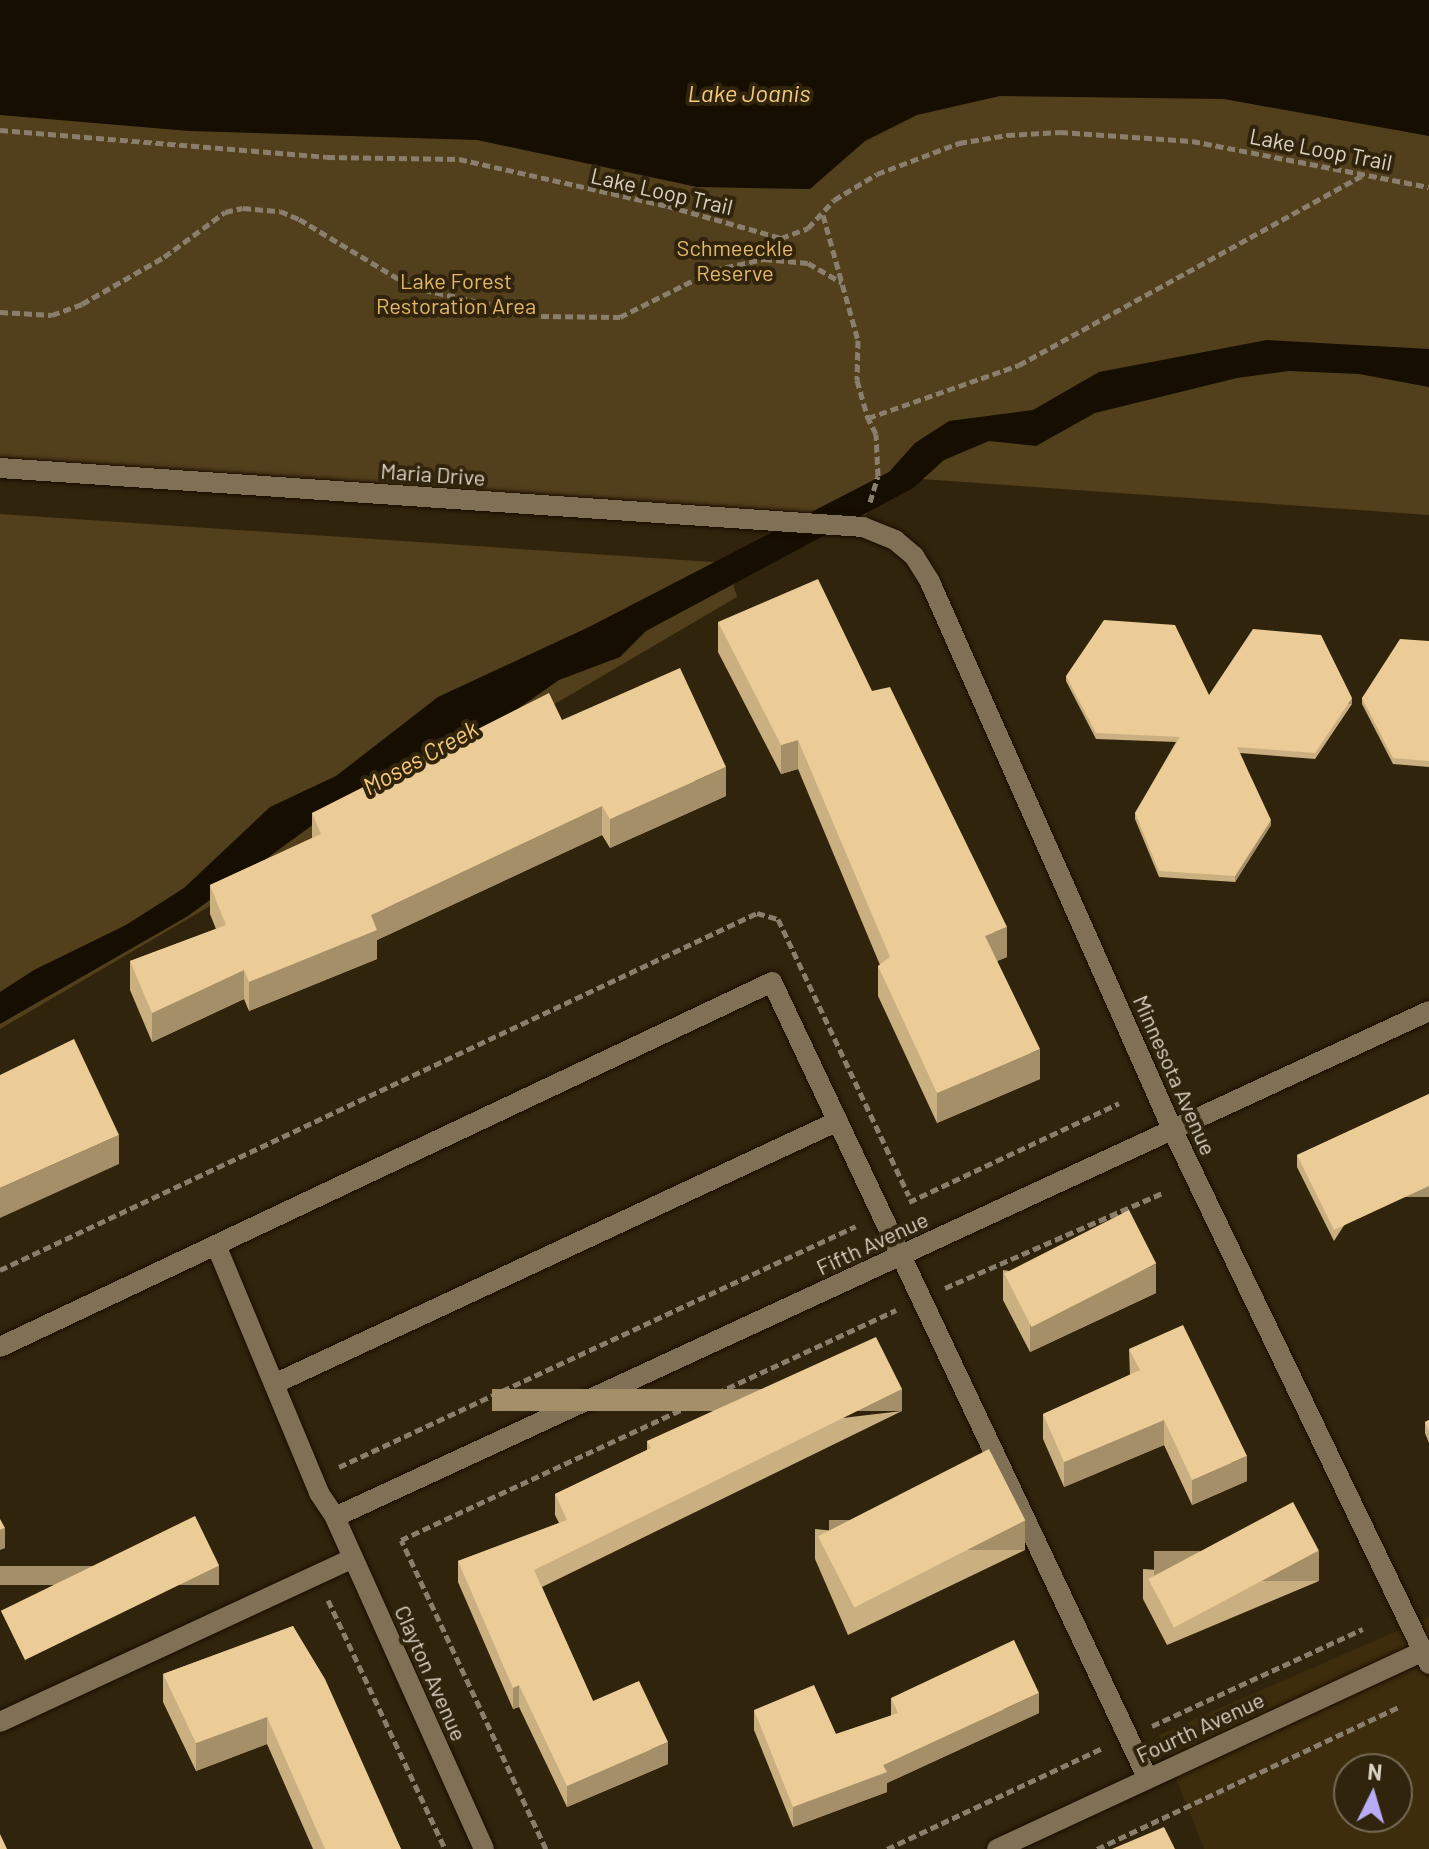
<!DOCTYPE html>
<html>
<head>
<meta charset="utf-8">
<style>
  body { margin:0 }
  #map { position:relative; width:1429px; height:1849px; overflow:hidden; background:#31240c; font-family:Barlow,sans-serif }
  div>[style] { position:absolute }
  .built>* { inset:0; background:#3d2d0c }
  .green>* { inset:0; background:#523f1c }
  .water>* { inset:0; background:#160e01 }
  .path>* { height:5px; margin-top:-2.5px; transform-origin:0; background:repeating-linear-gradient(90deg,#8a7f6c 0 8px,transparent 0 12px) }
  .roads { filter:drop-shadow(0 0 2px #190d00) drop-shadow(0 0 2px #190d00) }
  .service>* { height:20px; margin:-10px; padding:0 10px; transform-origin:10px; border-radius:10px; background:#7f7056 }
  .minor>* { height:20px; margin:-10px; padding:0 10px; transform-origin:10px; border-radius:10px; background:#7f7056 }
  .wall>* { inset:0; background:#caaf81 }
  .shaded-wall>* { inset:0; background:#a48f69; transform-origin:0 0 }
  .building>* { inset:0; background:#ebcc96; transform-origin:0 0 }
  span { translate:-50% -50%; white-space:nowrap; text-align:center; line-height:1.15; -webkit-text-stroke:8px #31240c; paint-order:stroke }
  .street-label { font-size:22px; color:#dbd2c4 }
  .park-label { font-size:22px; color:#e3b86a }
  .water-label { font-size:24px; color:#f7cb7d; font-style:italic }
  .north { position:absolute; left:1333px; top:1753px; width:80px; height:80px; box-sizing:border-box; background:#31240c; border:2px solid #756a56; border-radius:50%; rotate:5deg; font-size:22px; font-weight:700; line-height:32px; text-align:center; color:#dbd2c4 }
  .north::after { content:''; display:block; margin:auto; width:28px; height:36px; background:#b8abf7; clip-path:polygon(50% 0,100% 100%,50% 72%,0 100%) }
</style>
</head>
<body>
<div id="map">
  <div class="built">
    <i style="clip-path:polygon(evenodd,1429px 1617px,1429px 1849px,1204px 1849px,1159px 1735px,1429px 1617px,1349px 1769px,1397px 1769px,1397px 1817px,1349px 1817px,1349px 1769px)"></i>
  </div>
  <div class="green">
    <i style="clip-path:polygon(0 0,1429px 0,1429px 515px,907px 478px,893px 482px,878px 476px,863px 527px,0 468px)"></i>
    <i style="clip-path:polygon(0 514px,727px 563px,737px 597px,0 1029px)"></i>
  </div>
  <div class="water">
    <i style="clip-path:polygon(0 0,1429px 0,1429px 136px,1224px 99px,1000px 96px,917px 115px,865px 141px,810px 189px,697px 187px,477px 140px,189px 131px,0 115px)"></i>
    <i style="clip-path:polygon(1267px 340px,1429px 349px,1429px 387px,1359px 374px,1289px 371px,1237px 378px,1095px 413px,1036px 446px,989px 441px,944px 460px,913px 488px,646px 631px,620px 657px,559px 680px,509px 715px,423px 756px,318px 821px,188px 916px,0 1024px,0 992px,34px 970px,126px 925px,184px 888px,270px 807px,336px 776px,438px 697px,589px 627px,889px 472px,915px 443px,949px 421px,1033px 410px,1099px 372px)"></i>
  </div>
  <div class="path">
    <i style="left:0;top:130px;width:328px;rotate:4.7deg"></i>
    <i style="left:327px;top:157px;width:132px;rotate:0.9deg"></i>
    <i style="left:459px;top:159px;width:214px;rotate:12.7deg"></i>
    <i style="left:668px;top:206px;width:117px;rotate:15.8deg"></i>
    <i style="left:781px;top:238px;width:29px;rotate:-20deg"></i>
    <i style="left:808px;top:228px;width:38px;rotate:-47deg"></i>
    <i style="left:834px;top:200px;width:50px;rotate:-31.2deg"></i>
    <i style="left:877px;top:174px;width:88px;rotate:-20.7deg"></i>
    <i style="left:959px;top:143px;width:49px;rotate:-9.5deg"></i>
    <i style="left:1007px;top:135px;width:53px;rotate:-3.2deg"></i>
    <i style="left:1060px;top:132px;width:132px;rotate:3.9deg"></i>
    <i style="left:1192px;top:141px;width:241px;rotate:11deg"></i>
    <i style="left:823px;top:215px;width:130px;rotate:74.4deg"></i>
    <i style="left:858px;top:340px;width:40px;rotate:91.4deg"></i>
    <i style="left:857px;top:380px;width:40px;rotate:74deg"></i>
    <i style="left:0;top:312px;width:52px;rotate:3.3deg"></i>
    <i style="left:52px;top:315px;width:32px;rotate:-20deg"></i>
    <i style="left:82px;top:304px;width:95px;rotate:-29.8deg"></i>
    <i style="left:164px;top:257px;width:76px;rotate:-36.4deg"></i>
    <i style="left:225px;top:212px;width:18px;rotate:-13deg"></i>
    <i style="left:243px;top:208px;width:37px;rotate:5deg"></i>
    <i style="left:280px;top:211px;width:21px;rotate:23deg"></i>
    <i style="left:299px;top:219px;width:132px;rotate:31deg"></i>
    <i style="left:412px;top:287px;width:132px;rotate:12.7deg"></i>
    <i style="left:541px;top:316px;width:79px;rotate:0.7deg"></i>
    <i style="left:620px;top:317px;width:105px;rotate:-26.6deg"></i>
    <i style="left:714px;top:270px;width:51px;rotate:-12.4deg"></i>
    <i style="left:764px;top:259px;width:44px;rotate:5.2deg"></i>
    <i style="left:808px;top:263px;width:39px;rotate:30deg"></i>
    <i style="left:870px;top:502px;width:27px;rotate:-73deg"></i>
    <i style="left:878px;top:476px;width:42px;rotate:-92.7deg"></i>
    <i style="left:876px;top:434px;width:18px;rotate:-117deg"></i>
    <i style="left:868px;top:418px;width:160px;rotate:-19.3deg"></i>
    <i style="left:1019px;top:365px;width:391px;rotate:-28.9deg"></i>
    <i style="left:909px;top:1202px;width:232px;rotate:-25.2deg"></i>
    <i style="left:0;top:1270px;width:837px;rotate:-25.25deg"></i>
    <i style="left:757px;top:913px;width:22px;rotate:16deg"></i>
    <i style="left:778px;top:919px;width:306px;rotate:64.7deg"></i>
    <i style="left:945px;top:1288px;width:237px;rotate:-23.6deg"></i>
    <i style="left:339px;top:1467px;width:570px;rotate:-24.99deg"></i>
    <i style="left:328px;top:1600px;width:275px;rotate:64.8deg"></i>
    <i style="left:1152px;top:1726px;width:232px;rotate:-24.7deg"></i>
    <i style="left:546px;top:1849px;width:341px;rotate:-115.1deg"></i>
    <i style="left:401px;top:1540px;width:546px;rotate:-24.92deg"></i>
    <i style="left:887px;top:1849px;width:238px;rotate:-25.1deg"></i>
    <i style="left:1097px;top:1849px;width:334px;rotate:-25.2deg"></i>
  </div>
  <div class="roads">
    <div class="service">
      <i style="left:216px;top:1245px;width:269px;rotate:67.4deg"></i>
      <i style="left:319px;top:1493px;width:29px;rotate:56deg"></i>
      <i style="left:0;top:1347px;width:854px;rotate:-25.3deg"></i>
      <i style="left:772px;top:982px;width:879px;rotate:64.75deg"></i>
      <i style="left:274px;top:1384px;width:622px;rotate:-25deg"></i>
      <i style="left:0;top:1722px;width:389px;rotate:-24.9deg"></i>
    </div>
    <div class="minor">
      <i style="left:0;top:468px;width:865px;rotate:3.91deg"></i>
      <i style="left:863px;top:527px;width:35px;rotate:22deg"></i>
      <i style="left:895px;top:540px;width:25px;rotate:40deg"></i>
      <i style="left:914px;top:556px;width:31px;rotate:58deg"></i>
      <i style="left:930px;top:582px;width:600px;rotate:66.12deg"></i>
      <i style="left:1173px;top:1131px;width:591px;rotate:64.35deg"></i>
      <i style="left:484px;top:1849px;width:364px;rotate:-114.2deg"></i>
      <i style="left:335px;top:1517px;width:1205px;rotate:-24.82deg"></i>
      <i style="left:997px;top:1849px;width:470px;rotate:-24.9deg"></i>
    </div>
  </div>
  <div class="wall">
    <i style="clip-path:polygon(718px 622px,872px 691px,1007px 957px,997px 961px,1040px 1079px,937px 1123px,878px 996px,878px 966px,880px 965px,798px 769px,781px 774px,718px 652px)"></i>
    <i style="clip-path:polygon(1429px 641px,1429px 767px,1393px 764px,1362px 704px,1362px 698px)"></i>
    <i style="clip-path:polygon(1066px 676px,1209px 695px,1352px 704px,1315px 759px,1240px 753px,1271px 825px,1235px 882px,1159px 877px,1135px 819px,1135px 813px,1176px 742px,1096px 739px,1066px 681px)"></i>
    <i style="clip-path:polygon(562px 720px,726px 796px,610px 848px,602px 835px,377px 940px,377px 959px,249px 1011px,244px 999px,152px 1042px,130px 990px,130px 961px,216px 929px,210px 914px,210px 885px,312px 838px,312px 813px)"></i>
    <i style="clip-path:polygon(1429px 1094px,1334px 1241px,1297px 1167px,1297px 1155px)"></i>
    <i style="clip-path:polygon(1003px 1270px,1156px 1293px,1030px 1352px,1003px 1300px)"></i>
    <i style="clip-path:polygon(1129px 1349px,1247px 1481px,1192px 1505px,1164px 1445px,1064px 1487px,1043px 1439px,1043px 1414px,1130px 1375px)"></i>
    <i style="clip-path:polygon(902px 1411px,542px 1587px,593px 1701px,668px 1764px,567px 1807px,519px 1707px,513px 1709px,458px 1582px,458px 1561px,559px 1523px,555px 1515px,555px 1494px,647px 1450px,647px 1441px)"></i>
    <i style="clip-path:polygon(1429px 1420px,1429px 1443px,1425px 1433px,1425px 1422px)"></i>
    <i style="clip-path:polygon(815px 1529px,1025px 1550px,848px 1635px,815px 1559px)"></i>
    <i style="clip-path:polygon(1143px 1569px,1319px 1581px,1167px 1645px,1143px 1599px)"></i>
    <i style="clip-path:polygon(293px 1626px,401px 1849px,313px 1849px,267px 1744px,196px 1771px,163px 1702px,163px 1674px)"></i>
    <i style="clip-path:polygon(891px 1698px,1039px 1713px,887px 1783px,887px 1792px,793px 1827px,754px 1730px,754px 1710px,836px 1734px,891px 1716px)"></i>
  </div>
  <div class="shaded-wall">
    <i style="left:1352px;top:698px;width:6px;height:66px;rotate:90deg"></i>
    <i style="clip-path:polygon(798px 740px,798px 769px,781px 774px,781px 745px)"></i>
    <i style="clip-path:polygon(726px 767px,726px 796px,610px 848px,610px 819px)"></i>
    <i style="clip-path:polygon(602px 806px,602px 835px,377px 940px,377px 959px,249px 1011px,249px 982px,371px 915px)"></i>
    <i style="clip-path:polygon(1271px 820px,1271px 825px,1235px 882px,1235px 876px)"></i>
    <i style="clip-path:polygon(1007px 927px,1007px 957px,985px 966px,985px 936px)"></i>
    <i style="clip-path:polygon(244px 970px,244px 999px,152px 1042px,152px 1013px)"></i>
    <i style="clip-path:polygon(1040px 1049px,1040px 1079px,937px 1123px,937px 1093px)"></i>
    <i style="clip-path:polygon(119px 1135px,119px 1164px,0 1218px,0 1188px)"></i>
    <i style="left:1429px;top:1186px;width:11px;height:105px;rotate:90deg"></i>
    <i style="clip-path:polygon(1156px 1264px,1156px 1293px,1030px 1352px,1030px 1323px)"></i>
    <i style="left:902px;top:1389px;width:22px;height:410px;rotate:90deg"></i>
    <i style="clip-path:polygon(1164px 1420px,1164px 1445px,1064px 1487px,1064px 1462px)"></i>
    <i style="clip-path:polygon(1247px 1456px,1247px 1481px,1192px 1505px,1192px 1480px)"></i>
    <i style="left:1025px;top:1520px;width:30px;height:196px;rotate:90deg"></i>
    <i style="clip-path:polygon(5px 1528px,5px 1548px,0 1550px,0 1530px)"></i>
    <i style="left:1319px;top:1551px;width:30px;height:165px;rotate:90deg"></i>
    <i style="left:219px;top:1566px;width:19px;height:242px;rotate:90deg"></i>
    <i style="clip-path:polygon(519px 1685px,519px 1707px,513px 1709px,513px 1688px)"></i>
    <i style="clip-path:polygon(1039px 1693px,1039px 1713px,887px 1783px,887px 1792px,793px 1827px,793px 1807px)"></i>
    <i style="clip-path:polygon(267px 1717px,267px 1744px,196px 1771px,196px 1743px)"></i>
    <i style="clip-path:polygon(668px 1742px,668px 1764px,567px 1807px,567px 1786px)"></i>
  </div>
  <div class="building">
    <i style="clip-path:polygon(818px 579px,872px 691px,890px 687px,1007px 927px,985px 936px,1040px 1049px,937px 1093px,878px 966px,890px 957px,798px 740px,781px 745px,718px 622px)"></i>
    <i style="clip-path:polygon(1104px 620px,1175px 625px,1209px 695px,1253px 629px,1321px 635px,1352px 698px,1315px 753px,1237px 747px,1271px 820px,1235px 876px,1159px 871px,1135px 813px,1180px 737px,1096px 733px,1066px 676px)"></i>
    <i style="clip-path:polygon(1400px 639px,1429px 641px,1429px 761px,1393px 758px,1362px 698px)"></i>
    <i style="clip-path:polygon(680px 668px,726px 767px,610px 819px,602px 806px,371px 915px,377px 930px,249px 982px,244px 970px,152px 1013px,130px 961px,226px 925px,210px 885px,321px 834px,312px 813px,549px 693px,562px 720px)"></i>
    <i style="clip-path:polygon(74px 1039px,119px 1135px,0 1188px,0 1075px)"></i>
    <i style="clip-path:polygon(1429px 1094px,1429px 1186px,1334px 1230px,1297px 1155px)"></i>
    <i style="left:1129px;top:1210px;width:60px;height:140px;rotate:63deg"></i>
    <i style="clip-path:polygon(1183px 1325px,1247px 1456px,1192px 1480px,1164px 1420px,1064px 1462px,1043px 1414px,1140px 1370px,1129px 1349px)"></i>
    <i style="clip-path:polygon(876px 1337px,902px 1389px,534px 1570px,593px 1701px,639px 1681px,668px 1742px,567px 1786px,519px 1685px,513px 1688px,458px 1561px,567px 1520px,555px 1494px,651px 1448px,647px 1441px)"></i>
    <i style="clip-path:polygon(1429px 1420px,1429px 1431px,1425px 1422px)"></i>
    <i style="left:989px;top:1449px;width:80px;height:192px;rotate:63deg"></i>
    <i style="left:1293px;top:1502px;width:55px;height:164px;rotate:62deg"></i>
    <i style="left:195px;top:1516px;width:55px;height:216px;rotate:64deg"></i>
    <i style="clip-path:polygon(0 1519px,5px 1528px,0 1530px)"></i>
    <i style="clip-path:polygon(293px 1626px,325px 1679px,401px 1849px,325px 1849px,267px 1717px,196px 1743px,163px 1674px)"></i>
    <i style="clip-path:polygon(1014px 1640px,1039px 1693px,883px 1765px,887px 1772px,793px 1807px,754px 1710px,814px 1685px,836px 1734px,898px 1713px,891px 1698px)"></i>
    <i style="clip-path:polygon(1164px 1827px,1175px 1849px,1112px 1849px)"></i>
    <i style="clip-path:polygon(0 1834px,7px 1849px,0 1849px)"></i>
  </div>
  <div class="street-label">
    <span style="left:1321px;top:149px;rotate:11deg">Lake Loop Trail</span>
    <span style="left:662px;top:191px;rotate:13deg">Lake Loop Trail</span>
    <span style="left:433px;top:474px;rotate:4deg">Maria Drive</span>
    <span style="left:1175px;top:1075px;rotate:66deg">Minnesota Avenue</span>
    <span style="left:872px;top:1243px;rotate:-25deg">Fifth Avenue</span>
    <span style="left:431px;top:1673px;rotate:66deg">Clayton Avenue</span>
    <span style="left:1200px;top:1727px;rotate:-25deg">Fourth Avenue</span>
  </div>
  <div class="park-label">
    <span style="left:735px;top:260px">Schmeeckle<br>Reserve</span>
    <span style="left:456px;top:293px">Lake Forest<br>Restoration Area</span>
  </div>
  <div class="water-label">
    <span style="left:749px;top:93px">Lake Joanis</span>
    <span style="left:420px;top:757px;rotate:-29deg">Moses Creek</span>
  </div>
  <div class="north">N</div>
</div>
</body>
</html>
